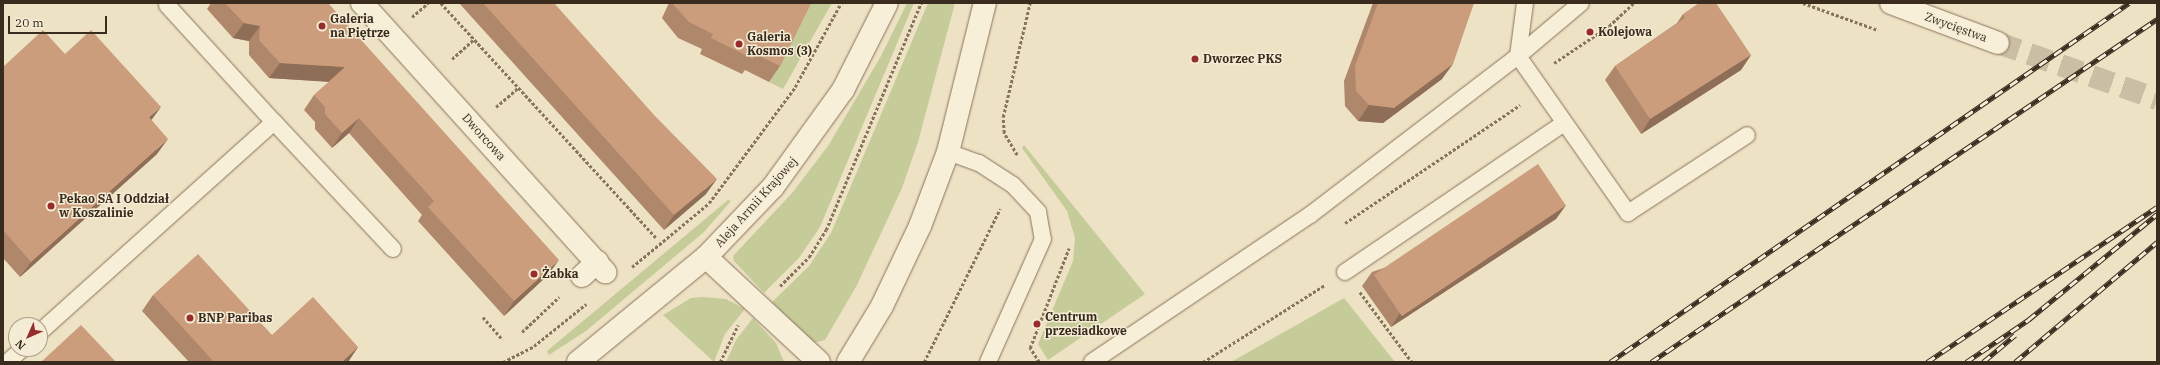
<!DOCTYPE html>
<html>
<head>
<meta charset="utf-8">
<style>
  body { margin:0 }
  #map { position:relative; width:2160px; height:365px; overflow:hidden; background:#eee2c5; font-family:"IBM Plex Serif",serif }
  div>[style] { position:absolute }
  .green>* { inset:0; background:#c6cc99 }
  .secondary-tunnel>* { height:22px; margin-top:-11px; transform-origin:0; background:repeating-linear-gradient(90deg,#cabea4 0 22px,transparent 0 33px) }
  .path>* { height:2.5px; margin-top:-1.25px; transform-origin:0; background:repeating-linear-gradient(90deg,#88735b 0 3px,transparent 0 5px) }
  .roads { filter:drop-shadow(0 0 1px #88735b) drop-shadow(0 0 1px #88735b) }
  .lane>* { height:16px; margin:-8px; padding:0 8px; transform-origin:8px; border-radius:8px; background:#f8efd8 }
  .street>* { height:22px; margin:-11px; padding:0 11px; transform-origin:11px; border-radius:11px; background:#f8efd8 }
  .secondary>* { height:22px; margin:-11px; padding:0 11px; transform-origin:11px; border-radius:11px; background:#f8efd8 }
  .rail>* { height:4.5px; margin-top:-2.25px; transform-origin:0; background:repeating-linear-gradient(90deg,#f5ecd5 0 9px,#392c1f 0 18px); box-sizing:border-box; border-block:1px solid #392c1f }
  .wall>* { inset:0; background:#af876b }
  .shaded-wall>* { inset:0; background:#8e6e57 }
  .building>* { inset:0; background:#cb9d7c; transform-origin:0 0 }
  .dots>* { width:11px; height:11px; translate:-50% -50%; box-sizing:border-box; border:2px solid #f5ecd5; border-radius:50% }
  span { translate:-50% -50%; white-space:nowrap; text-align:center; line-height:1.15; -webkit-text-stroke:3px #f5ecd5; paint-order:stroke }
  .poi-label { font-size:12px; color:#392c1f; font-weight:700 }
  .left { translate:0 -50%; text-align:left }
  .street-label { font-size:12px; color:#392c1f }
  .frame { position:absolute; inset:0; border:4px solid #392c1f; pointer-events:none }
  .north { position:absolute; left:8px; top:317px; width:40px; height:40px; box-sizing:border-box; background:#f5ecd5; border:1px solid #aa9f8c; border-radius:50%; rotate:225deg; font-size:11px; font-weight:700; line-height:16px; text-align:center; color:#392c1f }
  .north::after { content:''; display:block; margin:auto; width:14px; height:18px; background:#962c2c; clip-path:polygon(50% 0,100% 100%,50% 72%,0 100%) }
  .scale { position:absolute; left:8px; top:16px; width:99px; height:18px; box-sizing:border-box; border:2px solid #392c1f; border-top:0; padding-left:5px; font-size:12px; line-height:14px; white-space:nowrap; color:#392c1f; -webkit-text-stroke:3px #f5ecd5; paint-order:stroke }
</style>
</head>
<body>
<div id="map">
  <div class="green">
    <i style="clip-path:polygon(807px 3px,832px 3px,783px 89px,769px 82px)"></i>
    <i style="clip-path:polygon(907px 3px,914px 3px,820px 227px,799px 258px,764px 293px,734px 261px,733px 256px,792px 193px,828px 146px,881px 56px)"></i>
    <i style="clip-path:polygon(928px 3px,955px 3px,918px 142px,902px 188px,857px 285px,825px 340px,813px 343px,772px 302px,809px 266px,831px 233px)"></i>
    <i style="clip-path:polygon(1024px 145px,1145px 294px,1048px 360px,1038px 344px,1073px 261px,1075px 238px,1067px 211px,1022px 148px)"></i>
    <i style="clip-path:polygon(728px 200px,731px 201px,704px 232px,586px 331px,549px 355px,547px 351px)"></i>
    <i style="clip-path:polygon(703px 297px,726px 299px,745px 309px,725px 334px,714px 362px,663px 315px,691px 298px)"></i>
    <i style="clip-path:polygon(1344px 298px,1395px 362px,1231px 362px)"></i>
    <i style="clip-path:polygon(753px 318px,776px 343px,784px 362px,726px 362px,736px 340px)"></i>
  </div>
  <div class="secondary-tunnel">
    <i style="left:1998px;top:43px;width:169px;rotate:19.4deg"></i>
  </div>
  <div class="path">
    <i style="left:441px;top:3px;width:319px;rotate:47.5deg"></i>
    <i style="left:1803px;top:3px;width:80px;rotate:19.8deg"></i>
    <i style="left:412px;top:17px;width:21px;rotate:-41deg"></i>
    <i style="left:452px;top:59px;width:30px;rotate:-42deg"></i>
    <i style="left:1554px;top:63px;width:66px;rotate:-33.9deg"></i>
    <i style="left:1609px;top:26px;width:34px;rotate:-43deg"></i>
    <i style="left:496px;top:107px;width:29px;rotate:-41deg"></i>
    <i style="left:1017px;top:155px;width:26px;rotate:-121deg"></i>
    <i style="left:1004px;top:133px;width:16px;rotate:-94deg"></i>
    <i style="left:1003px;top:117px;width:117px;rotate:-76.7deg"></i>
    <i style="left:1345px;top:223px;width:211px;rotate:-34deg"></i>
    <i style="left:632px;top:267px;width:100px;rotate:-39.7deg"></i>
    <i style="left:709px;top:203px;width:144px;rotate:-53.4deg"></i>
    <i style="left:795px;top:87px;width:96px;rotate:-61.3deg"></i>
    <i style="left:780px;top:286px;width:41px;rotate:-45deg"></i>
    <i style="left:809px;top:257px;width:32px;rotate:-58deg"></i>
    <i style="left:826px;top:230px;width:246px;rotate:-67.3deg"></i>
    <i style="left:1360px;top:292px;width:87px;rotate:53.4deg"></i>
    <i style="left:483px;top:317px;width:30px;rotate:49deg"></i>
    <i style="left:522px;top:332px;width:51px;rotate:-43.4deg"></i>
    <i style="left:503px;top:362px;width:35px;rotate:-27deg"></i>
    <i style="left:534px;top:346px;width:67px;rotate:-38.9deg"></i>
    <i style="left:720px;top:362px;width:41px;rotate:-64.1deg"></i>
    <i style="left:924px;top:362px;width:171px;rotate:-63.6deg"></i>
    <i style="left:1039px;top:362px;width:17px;rotate:-123deg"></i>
    <i style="left:1030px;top:348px;width:107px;rotate:-68.7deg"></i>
    <i style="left:1203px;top:362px;width:144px;rotate:-32.3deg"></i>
  </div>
  <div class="roads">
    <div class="lane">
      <i style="left:1525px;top:3px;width:53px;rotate:97.5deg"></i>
      <i style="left:1518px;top:56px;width:192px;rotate:55deg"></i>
      <i style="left:1628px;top:213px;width:142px;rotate:-33.2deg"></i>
      <i style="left:167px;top:5px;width:159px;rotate:47.6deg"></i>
      <i style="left:948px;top:152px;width:33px;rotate:20deg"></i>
      <i style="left:979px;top:163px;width:40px;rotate:32.9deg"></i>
      <i style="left:1013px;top:185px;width:37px;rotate:47deg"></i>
      <i style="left:1038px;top:212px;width:27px;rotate:80deg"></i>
      <i style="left:1043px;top:239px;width:135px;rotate:114.1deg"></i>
      <i style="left:1345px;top:272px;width:263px;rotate:-34.2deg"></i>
      <i style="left:40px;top:332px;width:314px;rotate:-41.9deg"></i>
      <i style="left:274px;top:122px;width:174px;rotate:46.9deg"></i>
      <i style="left:8px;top:362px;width:19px;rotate:-43deg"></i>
      <i style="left:1092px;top:362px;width:263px;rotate:-34deg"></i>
      <i style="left:1310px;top:215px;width:262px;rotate:-37.4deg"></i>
      <i style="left:1518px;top:56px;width:82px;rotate:-40.1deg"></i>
    </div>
    <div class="street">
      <i style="left:362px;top:3px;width:363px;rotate:47.9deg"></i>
      <i style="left:582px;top:276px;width:21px;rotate:-43deg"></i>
    </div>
    <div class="secondary">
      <i style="left:1891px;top:3px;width:114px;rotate:20.5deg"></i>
      <i style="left:706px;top:257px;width:154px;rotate:42.9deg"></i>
      <i style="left:578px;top:362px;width:166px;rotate:-39.4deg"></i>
      <i style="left:706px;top:257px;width:97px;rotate:-46.3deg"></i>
      <i style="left:773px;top:187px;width:120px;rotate:-54.2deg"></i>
      <i style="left:843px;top:90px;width:97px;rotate:-63.2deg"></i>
      <i style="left:848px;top:362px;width:66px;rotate:-58.7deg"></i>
      <i style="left:882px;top:306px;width:89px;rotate:-64.6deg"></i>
      <i style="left:920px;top:226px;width:79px;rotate:-69.3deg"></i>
      <i style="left:948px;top:152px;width:154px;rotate:-76.1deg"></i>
    </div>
  </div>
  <div class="rail">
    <i style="left:1610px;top:362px;width:631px;rotate:-34.67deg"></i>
    <i style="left:1651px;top:362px;width:611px;rotate:-34.13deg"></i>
    <i style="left:1927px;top:362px;width:277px;rotate:-34deg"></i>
    <i style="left:1966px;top:362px;width:75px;rotate:-34.1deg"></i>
    <i style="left:2028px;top:320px;width:167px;rotate:-39.4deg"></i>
    <i style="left:1983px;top:362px;width:42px;rotate:-40.2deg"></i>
    <i style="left:2015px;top:362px;width:186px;rotate:-40.2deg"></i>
  </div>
  <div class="wall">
    <i style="clip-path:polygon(211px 3px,328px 3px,548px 275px,504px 316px,418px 221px,422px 215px,349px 133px,332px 148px,315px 129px,315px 122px,304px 110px,314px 95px,329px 82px,269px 78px,249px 55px,249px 41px,233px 38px,207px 9px)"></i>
    <i style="clip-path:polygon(459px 3px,554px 3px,706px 194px,664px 230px)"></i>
    <i style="clip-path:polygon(669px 3px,811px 3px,780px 66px,769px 82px,745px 70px,742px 74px,700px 54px,702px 49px,678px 38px,662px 18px)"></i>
    <i style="clip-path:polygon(1373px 3px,1474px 3px,1442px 79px,1383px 123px,1358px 121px,1345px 106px,1344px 81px)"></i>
    <i style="clip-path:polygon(1683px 14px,1751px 55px,1741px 70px,1641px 134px,1605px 80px,1615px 66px,1677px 23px)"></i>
    <i style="clip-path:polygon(3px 67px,151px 120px,157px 154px,20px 277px,3px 258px)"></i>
    <i style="clip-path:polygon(1566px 205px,1556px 219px,1391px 327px,1362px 286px,1372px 272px)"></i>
    <i style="clip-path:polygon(153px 295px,272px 335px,358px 347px,348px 362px,189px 362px,142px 311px)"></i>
  </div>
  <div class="shaded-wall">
    <i style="clip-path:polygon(244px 23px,260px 26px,249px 41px,233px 38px)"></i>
    <i style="clip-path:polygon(1751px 55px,1741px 70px,1641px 134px,1650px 119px)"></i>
    <i style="clip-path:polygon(280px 63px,345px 67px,335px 82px,269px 78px)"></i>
    <i style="clip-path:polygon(1453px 64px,1442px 79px,1383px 123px,1358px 121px,1369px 105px)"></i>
    <i style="clip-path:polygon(161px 107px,150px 122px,149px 117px)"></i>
    <i style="clip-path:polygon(359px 118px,349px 133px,332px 148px,342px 133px)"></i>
    <i style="clip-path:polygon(168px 139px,157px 154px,20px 277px,31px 262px)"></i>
    <i style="clip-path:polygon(717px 179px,706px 194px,664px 230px,674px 215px)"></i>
    <i style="clip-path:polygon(1566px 205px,1556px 219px,1391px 327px,1400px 313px)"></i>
    <i style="clip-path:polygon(559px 260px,548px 275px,504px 316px,514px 301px)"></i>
    <i style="clip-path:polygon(358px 347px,348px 362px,342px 362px)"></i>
  </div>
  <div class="building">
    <i style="clip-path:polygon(225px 3px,328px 3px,559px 260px,514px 301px,428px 207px,434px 201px,359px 118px,342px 133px,325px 114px,325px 107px,314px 95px,345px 67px,280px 63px,259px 40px,260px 26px,244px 23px)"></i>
    <i style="clip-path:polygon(483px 3px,554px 3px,655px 116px,717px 179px,674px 215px)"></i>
    <i style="clip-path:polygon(672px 3px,811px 3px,780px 66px,755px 54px,753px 59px,711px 38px,713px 34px,689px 22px)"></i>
    <i style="clip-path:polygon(1378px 3px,1474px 3px,1453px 64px,1394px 108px,1369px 105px,1356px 91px,1355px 66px)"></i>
    <i style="clip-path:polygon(1699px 3px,1716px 3px,1751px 55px,1650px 119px,1615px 66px,1685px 18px,1683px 14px)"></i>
    <i style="clip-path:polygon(43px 30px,65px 54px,91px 30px,161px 107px,149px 117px,168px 139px,31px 262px,3px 230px,3px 67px)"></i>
    <i style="left:1538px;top:164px;width:50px;height:198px;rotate:56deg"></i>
    <i style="clip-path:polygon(198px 254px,272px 335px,313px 297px,358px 347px,342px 362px,214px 362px,153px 295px)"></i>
    <i style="clip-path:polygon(81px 325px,116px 362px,41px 362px)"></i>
  </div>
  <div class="dots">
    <i style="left:322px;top:26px;background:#962c2c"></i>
    <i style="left:1590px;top:32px;background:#962c2c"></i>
    <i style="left:739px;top:44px;background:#962c2c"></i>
    <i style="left:1195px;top:59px;background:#962c2c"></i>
    <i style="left:51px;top:206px;background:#962c2c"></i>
    <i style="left:534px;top:274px;background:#962c2c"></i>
    <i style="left:190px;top:318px;background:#962c2c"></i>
    <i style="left:1037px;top:324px;background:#962c2c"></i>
  </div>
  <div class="poi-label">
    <span class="left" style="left:330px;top:26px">Galeria<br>na Piętrze</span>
    <span class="left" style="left:1598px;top:32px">Kolejowa</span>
    <span class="left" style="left:747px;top:44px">Galeria<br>Kosmos (3)</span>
    <span class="left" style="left:1203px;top:59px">Dworzec PKS</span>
    <span class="left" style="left:59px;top:206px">Pekao SA I Oddział<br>w Koszalinie</span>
    <span class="left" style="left:542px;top:274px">Żabka</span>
    <span class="left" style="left:1045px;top:324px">Centrum<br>przesiadkowe</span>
    <span class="left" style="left:198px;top:318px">BNP Paribas</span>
  </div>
  <div class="street-label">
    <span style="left:1956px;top:27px;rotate:20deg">Zwycięstwa</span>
    <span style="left:484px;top:137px;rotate:48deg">Dworcowa</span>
    <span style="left:756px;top:202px;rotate:-48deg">Aleja Armii Krajowej</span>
  </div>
  <div class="frame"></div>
  <div class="north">N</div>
  <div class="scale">20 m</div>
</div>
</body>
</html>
